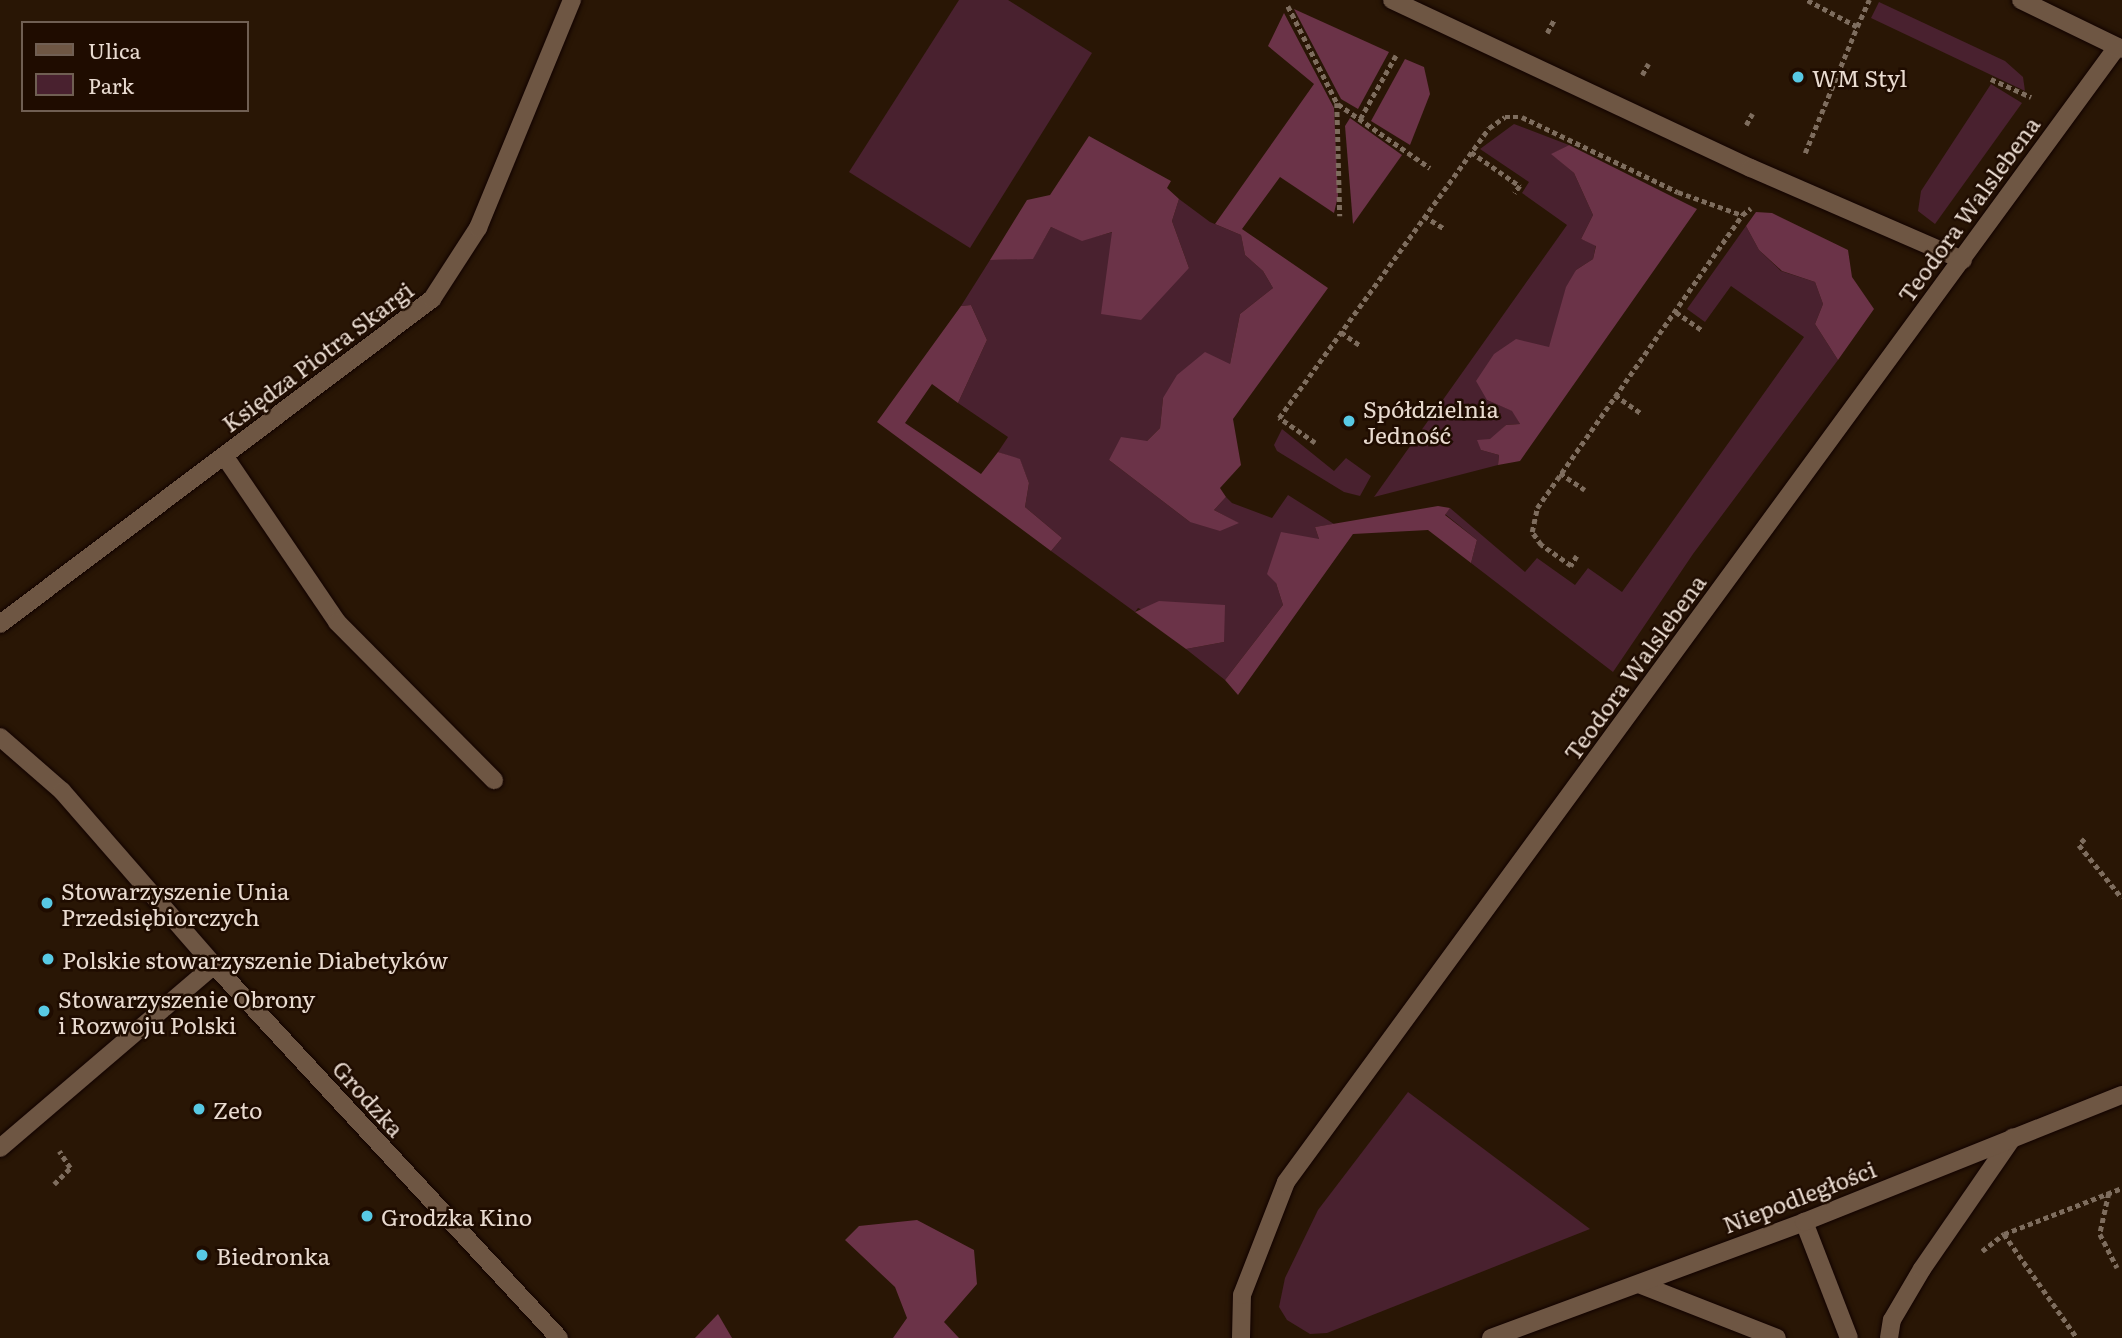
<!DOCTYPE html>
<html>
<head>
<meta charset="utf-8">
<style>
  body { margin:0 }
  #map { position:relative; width:2122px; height:1338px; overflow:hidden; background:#291605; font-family:Literata,serif }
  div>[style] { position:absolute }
  .green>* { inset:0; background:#49212f }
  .forest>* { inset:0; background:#6b3348 }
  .path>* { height:4.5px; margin-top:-2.25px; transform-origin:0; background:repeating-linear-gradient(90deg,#7e6d5e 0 5px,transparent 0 8.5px) }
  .roads { filter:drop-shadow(0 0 2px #110200) drop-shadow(0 0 2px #110200) }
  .lane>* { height:18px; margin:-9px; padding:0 9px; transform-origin:9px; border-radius:9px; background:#6e5643 }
  .street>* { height:18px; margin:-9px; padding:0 9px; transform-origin:9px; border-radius:9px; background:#6e5643 }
  .secondary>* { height:18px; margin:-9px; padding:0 9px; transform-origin:9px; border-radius:9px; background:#6e5643 }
  .dots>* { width:19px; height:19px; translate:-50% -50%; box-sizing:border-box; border:4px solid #1f0c00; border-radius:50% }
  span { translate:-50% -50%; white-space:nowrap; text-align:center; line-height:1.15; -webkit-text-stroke:5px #1f0c00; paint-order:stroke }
  .poi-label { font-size:23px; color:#e9dbd0 }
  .left { translate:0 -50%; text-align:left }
  .street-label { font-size:23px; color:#e9dbd0 }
  .legend { position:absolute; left:21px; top:21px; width:228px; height:91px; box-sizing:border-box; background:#1f0c00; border:2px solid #705f53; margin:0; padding:9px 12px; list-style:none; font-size:21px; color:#e9dbd0 }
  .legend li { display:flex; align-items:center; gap:14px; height:35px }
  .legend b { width:35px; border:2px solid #705f53 }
</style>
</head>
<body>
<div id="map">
  <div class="green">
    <i style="clip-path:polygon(959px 0,1008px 0,1092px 53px,970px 248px,849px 172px)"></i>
    <i style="clip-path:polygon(1879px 2px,2005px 61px,2023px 77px,2025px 91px,1871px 18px)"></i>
    <i style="clip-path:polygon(1991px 84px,2022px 103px,1935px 224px,1918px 211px,1921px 191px)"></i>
    <i style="clip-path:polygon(1514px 124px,1569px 145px,1552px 154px,1574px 173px,1593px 215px,1581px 239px,1596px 245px,1593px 259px,1576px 270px,1549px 348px,1487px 400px,1513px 411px,1520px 424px,1506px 425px,1481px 450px,1499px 455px,1498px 465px,1374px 497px,1567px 225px,1522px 193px,1529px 182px,1480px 149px)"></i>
    <i style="clip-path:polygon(1179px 199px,1210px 222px,1241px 235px,1245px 255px,1263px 271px,1273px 288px,1240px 314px,1230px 364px,1163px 398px,1160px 428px,1147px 441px,1109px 460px,1190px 522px,1238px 523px,1214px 510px,1226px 497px,1232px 503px,1272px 518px,1288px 495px,1334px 524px,1315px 527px,1319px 539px,1276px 583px,1283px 605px,1225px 680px,1186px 649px,1224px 642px,1138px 608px,1135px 612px,1051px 551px,1062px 538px,1025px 507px,1029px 483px,1020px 460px,998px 452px,1008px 437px,958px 403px,987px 340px,971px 305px,961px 306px,990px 260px,1033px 258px,1051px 227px,1082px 240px,1113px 232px,1102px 314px,1189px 268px,1172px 221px)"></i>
    <i style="clip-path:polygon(1746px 226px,1759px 250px,1781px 271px,1815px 282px,1823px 304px,1815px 324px,1838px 360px,1693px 554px,1613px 672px,1471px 563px,1477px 540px,1445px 514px,1450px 508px,1525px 572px,1537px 558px,1575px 585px,1588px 568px,1622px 592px,1804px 337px,1731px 286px,1705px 322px,1687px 309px)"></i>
    <i style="clip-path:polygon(1282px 429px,1334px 471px,1346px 458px,1371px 476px,1360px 496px,1344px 492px,1277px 451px,1274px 445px)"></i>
    <i style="clip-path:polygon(1408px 1092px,1590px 1229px,1327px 1333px,1310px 1334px,1287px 1320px,1279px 1307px,1285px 1278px,1318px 1210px)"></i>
  </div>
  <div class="forest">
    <i style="clip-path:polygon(1294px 9px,1389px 52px,1358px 109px,1341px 99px)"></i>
    <i style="clip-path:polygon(1284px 13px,1334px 108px,1338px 196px,1334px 213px,1280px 177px,1242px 229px,1328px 288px,1233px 419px,1241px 465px,1220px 488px,1226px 497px,1214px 510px,1239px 523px,1220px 531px,1190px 522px,1109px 460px,1121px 437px,1147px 441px,1160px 428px,1163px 398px,1177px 375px,1205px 352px,1230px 364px,1240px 314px,1273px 288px,1263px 271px,1245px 255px,1241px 235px,1215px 224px,1314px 84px,1268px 46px)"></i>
    <i style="clip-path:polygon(1405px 59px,1424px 67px,1430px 94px,1410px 145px,1371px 121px)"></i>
    <i style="clip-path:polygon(1350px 118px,1402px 155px,1353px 224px,1345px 126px)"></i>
    <i style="clip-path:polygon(1089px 136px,1171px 181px,1167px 188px,1179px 199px,1172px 221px,1189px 268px,1141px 320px,1101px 314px,1112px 232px,1082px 241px,1051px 227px,1033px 259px,990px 260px,1027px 200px,1050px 195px)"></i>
    <i style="clip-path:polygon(1569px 145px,1697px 209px,1520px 461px,1498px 465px,1499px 455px,1481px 450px,1477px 440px,1490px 439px,1506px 425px,1520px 424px,1512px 411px,1487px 400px,1476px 381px,1494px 354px,1516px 339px,1549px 347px,1566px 287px,1576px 270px,1593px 259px,1596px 246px,1581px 239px,1593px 215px,1574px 173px,1551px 154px)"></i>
    <i style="clip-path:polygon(1756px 212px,1772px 213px,1848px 250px,1852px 277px,1874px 309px,1838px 360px,1815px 324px,1823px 304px,1815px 282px,1782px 271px,1759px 250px,1746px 226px)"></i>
    <i style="clip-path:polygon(971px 305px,987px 340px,958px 403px,932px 384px,905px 423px,981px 474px,998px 452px,1020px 459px,1029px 483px,1025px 507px,1062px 538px,1051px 551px,877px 422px,961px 306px)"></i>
    <i style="clip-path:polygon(1438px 506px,1450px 508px,1445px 515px,1477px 540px,1471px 563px,1428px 530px,1353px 534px,1238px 695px,1225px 680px,1283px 605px,1276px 583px,1267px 574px,1281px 532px,1319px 539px,1315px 527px)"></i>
    <i style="clip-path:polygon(1159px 601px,1225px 605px,1224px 642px,1186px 649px,1135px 612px)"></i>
    <i style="clip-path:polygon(917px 1220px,974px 1250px,977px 1284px,944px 1322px,959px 1338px,893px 1338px,907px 1318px,895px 1287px,845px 1240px,859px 1226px)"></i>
    <i style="clip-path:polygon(718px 1314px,732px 1338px,695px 1338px)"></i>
  </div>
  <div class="path">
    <i style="left:1288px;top:6px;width:109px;rotate:63.2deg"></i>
    <i style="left:1337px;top:103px;width:113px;rotate:88.5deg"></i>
    <i style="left:1857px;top:27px;width:30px;rotate:-66deg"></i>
    <i style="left:1547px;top:33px;width:15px;rotate:-62deg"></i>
    <i style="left:1642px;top:75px;width:13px;rotate:-61deg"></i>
    <i style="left:1991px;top:79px;width:44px;rotate:24.2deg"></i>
    <i style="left:1338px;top:104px;width:112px;rotate:34.8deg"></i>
    <i style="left:1360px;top:119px;width:73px;rotate:-60.6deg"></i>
    <i style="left:1746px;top:125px;width:13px;rotate:-61deg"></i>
    <i style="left:1471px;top:152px;width:60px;rotate:34.8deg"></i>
    <i style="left:1520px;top:186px;width:9px;rotate:126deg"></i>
    <i style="left:1805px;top:153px;width:136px;rotate:-67.6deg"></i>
    <i style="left:1857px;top:27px;width:58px;rotate:-152.1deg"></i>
    <i style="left:1424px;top:216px;width:25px;rotate:32deg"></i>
    <i style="left:1676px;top:312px;width:32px;rotate:35deg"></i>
    <i style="left:1341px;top:332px;width:24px;rotate:35deg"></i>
    <i style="left:1615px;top:395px;width:32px;rotate:35deg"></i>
    <i style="left:1315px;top:443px;width:44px;rotate:-145.2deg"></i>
    <i style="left:1279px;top:418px;width:358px;rotate:-54.1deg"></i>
    <i style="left:1489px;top:128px;width:19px;rotate:-35deg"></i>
    <i style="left:1505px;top:117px;width:17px"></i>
    <i style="left:1522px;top:117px;width:173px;rotate:25.7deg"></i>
    <i style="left:1678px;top:192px;width:68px;rotate:19.8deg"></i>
    <i style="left:1742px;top:215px;width:11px;rotate:-38deg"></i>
    <i style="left:1560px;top:473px;width:30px;rotate:34deg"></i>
    <i style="left:1577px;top:556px;width:12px;rotate:121deg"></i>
    <i style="left:1571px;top:566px;width:37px;rotate:-145deg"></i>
    <i style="left:1541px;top:545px;width:16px;rotate:-125deg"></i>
    <i style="left:1532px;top:532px;width:25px;rotate:-78deg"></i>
    <i style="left:1537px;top:508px;width:358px;rotate:-55deg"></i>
    <i style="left:2085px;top:839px;width:8px;rotate:135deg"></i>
    <i style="left:2079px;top:845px;width:68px;rotate:50.9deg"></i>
    <i style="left:54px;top:1184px;width:23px;rotate:-45deg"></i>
    <i style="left:70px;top:1168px;width:20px;rotate:-123deg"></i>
    <i style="left:2109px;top:1193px;width:42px;rotate:102.4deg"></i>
    <i style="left:2100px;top:1234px;width:38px;rotate:63deg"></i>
    <i style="left:2004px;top:1234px;width:127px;rotate:54.9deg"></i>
    <i style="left:1982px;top:1251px;width:28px;rotate:-38deg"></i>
    <i style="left:2004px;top:1234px;width:127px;rotate:-21.3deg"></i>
  </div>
  <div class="roads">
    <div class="lane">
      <i style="left:1392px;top:0;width:396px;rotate:25.1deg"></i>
      <i style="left:1751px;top:168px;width:231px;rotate:23.5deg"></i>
      <i style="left:225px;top:457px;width:199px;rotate:55.8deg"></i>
      <i style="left:337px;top:622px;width:223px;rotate:45.2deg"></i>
      <i style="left:0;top:1148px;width:282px;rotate:-40.5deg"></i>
      <i style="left:1804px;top:1222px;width:124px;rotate:68.8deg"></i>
      <i style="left:1639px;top:1284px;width:148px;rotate:21.4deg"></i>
      <i style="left:1889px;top:1338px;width:18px;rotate:-81deg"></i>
      <i style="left:1892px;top:1320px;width:59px;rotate:-59.5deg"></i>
      <i style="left:1922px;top:1269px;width:160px;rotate:-55.4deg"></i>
    </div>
    <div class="street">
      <i style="left:0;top:624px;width:541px;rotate:-36.95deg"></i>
      <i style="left:432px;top:299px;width:85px;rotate:-57.1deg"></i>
      <i style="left:478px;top:228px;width:247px;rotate:-67.6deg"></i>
      <i style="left:1241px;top:1338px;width:43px;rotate:-88.7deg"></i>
      <i style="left:1242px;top:1295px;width:121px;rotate:-68.7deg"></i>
      <i style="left:1286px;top:1182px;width:1407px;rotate:-53.79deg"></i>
    </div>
    <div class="secondary">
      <i style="left:2021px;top:0;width:112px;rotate:25.9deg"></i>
      <i style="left:0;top:737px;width:82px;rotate:41.1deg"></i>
      <i style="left:62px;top:791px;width:231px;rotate:48.9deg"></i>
      <i style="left:214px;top:965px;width:508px;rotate:47.23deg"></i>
      <i style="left:1491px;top:1338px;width:334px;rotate:-20.3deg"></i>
      <i style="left:1804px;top:1222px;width:342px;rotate:-21.8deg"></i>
    </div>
  </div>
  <div class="dots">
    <i style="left:1798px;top:77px;background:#58c9e4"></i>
    <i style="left:1349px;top:421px;background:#58c9e4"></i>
    <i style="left:47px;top:903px;background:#58c9e4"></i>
    <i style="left:48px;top:959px;background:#58c9e4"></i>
    <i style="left:44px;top:1011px;background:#58c9e4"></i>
    <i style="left:199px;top:1109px;background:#58c9e4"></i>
    <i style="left:367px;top:1216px;background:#58c9e4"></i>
    <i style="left:202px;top:1255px;background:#58c9e4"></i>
  </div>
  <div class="poi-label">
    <span class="left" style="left:1812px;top:77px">WM Styl</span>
    <span class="left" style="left:1363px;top:421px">Spółdzielnia<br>Jedność</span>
    <span class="left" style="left:61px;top:903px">Stowarzyszenie Unia<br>Przedsiębiorczych</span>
    <span class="left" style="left:62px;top:959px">Polskie stowarzyszenie Diabetyków</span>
    <span class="left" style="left:58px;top:1011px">Stowarzyszenie Obrony<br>i Rozwoju Polski</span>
    <span class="left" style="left:213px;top:1109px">Zeto</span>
    <span class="left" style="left:381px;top:1216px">Grodzka Kino</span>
    <span class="left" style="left:216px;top:1255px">Biedronka</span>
  </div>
  <div class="street-label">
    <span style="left:1968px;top:209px;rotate:-54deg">Teodora Walslebena</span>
    <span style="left:317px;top:356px;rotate:-37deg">Księdza Piotra Skargi</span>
    <span style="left:1634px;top:667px;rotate:-54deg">Teodora Walslebena</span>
    <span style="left:369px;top:1098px;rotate:48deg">Grodzka</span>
    <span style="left:1799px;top:1196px;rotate:-21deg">Niepodległości</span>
  </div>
  <ul class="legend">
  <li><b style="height:9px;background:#6e5643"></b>Ulica</li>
  <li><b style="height:19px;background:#49212f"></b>Park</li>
  </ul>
</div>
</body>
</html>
